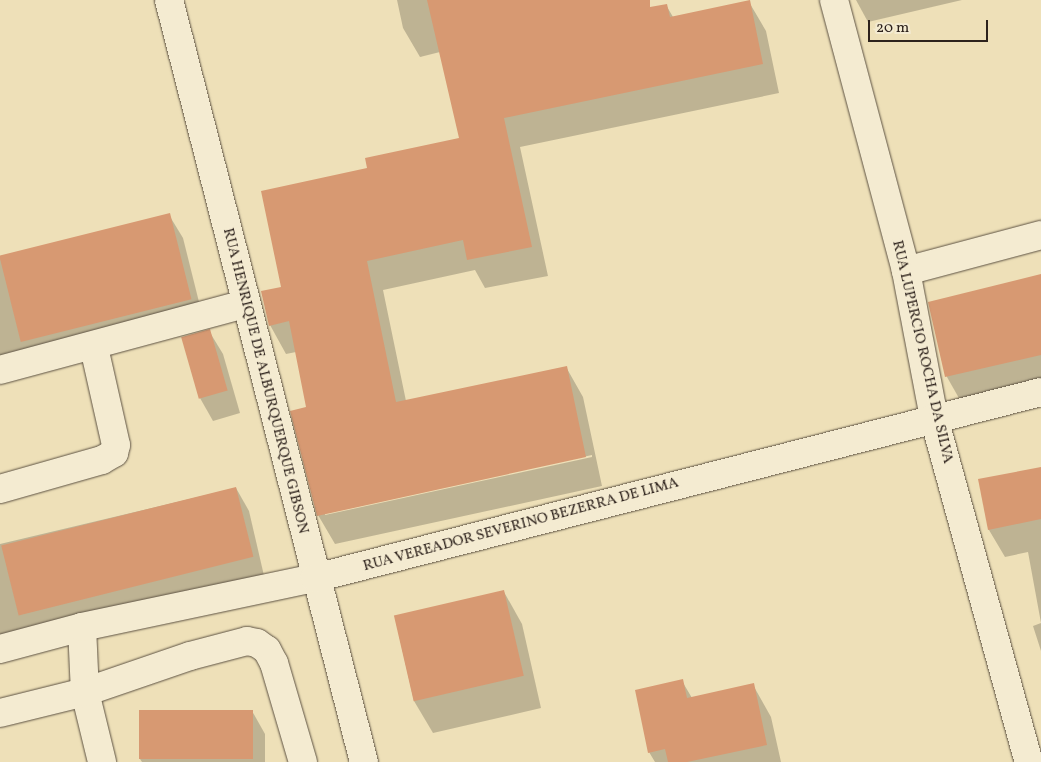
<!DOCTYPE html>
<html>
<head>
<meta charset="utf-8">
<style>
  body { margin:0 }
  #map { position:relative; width:1041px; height:762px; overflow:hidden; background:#eee0b8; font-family:Vollkorn,serif }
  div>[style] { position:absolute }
  .shadow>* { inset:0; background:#0003 }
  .building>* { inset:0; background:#d79972; transform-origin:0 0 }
  .roads { filter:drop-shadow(0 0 1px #5d5243) drop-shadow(0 0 1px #5d5243) }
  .minor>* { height:28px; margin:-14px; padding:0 14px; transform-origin:14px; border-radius:14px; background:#f4ebd1 }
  span { translate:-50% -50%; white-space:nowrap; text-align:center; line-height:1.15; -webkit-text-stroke:4px #f4ebd1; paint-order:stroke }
  .street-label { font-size:15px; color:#2d221c }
  .scale { position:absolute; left:868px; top:20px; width:120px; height:22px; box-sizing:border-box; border:2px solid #2d221c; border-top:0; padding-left:6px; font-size:15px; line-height:18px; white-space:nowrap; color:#2d221c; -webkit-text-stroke:4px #f4ebd1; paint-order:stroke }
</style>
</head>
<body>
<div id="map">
  <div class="shadow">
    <i style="clip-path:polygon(evenodd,397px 0,546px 0,553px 29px,666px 5px,673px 17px,749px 2px,766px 31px,779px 93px,520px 147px,548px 276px,485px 288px,475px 270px,383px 290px,406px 401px,566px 367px,583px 397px,602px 486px,335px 544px,318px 515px,308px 408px,296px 352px,286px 354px,270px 325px,283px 288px,368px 169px,461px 139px,440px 52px,420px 57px,403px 28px,397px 0,592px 455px,592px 457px,325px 515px,325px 513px,592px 455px)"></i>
    <i style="clip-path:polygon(856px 0,962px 0,868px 22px)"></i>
    <i style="clip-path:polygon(169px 215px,183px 238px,204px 322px,0 375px,0 258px)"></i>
    <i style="clip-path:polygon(1041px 276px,1041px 381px,960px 400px,947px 377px,929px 303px)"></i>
    <i style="clip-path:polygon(209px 331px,223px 354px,240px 413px,213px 421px,200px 398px)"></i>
    <i style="clip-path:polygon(1041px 468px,1041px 651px,1033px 626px,1041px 623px,1028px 552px,1005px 557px,989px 530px,980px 480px)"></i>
    <i style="clip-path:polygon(236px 488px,249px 511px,265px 580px,0 643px,0 544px)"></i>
    <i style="clip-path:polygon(504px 592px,522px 624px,541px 708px,433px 733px,414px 701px,395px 617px)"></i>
    <i style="clip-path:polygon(682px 681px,692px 698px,753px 685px,771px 717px,781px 762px,655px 762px,649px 752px)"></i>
    <i style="clip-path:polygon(252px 711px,265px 734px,265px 762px,142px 762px,140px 759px)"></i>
  </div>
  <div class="building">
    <i style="clip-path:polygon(427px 0,650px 0,650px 7px,667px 4px,670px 17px,750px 0,763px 64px,504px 118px,532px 247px,467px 260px,463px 240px,367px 261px,396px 402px,567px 366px,586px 457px,317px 516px,290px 411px,306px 407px,289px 321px,269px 326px,261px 291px,281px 287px,261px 191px,367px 168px,365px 158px,459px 138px)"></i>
    <i style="left:170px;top:213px;width:89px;height:176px;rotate:76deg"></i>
    <i style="clip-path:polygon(1041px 274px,1041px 355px,945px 377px,928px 302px)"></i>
    <i style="left:210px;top:329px;width:64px;height:30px;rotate:74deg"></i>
    <i style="clip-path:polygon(1041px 467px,1041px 519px,988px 530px,978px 479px)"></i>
    <i style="left:236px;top:487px;width:72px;height:242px;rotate:76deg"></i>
    <i style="left:504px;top:590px;width:88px;height:113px;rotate:77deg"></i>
    <i style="clip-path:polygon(683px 679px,687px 698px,754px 683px,767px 745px,687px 762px,668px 762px,665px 749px,648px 753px,635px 690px)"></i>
    <i style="left:253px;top:710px;width:49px;height:114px;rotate:90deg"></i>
  </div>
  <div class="roads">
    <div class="minor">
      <i style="left:169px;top:0;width:787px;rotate:75.65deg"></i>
      <i style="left:834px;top:0;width:280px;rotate:75.1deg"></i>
      <i style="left:906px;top:271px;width:150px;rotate:79.2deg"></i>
      <i style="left:934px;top:418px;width:357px;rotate:74.6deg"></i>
      <i style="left:906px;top:271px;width:140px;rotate:-14.9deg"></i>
      <i style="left:0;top:370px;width:253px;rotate:-15.1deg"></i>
      <i style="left:0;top:489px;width:106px;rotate:-15.9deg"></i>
      <i style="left:102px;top:460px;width:14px;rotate:-30deg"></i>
      <i style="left:114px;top:453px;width:8px;rotate:-76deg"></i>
      <i style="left:116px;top:445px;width:100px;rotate:-102.7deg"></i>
      <i style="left:82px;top:627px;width:65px;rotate:87.4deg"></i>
      <i style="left:85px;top:692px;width:72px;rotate:76.3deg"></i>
      <i style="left:0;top:649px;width:85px;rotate:-15deg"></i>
      <i style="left:82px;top:627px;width:238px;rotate:-11.9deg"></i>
      <i style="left:315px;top:578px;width:749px;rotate:-14.37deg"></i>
      <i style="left:0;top:713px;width:88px;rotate:-13.9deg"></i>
      <i style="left:85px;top:692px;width:111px;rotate:-18.9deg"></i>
      <i style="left:190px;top:656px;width:59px;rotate:-14.7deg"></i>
      <i style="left:247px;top:641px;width:10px;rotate:11deg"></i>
      <i style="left:257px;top:643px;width:12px;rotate:35deg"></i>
      <i style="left:267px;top:650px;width:15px;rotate:62deg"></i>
      <i style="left:274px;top:663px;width:103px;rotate:73.7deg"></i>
    </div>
  </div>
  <div class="street-label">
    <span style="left:922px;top:352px;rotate:77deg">RUA LUPERCIO ROCHA DA SILVA</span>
    <span style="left:265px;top:381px;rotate:76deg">RUA HENRIQUE DE ALBURQUERQUE GIBSON</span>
    <span style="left:521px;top:525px;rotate:-15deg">RUA VEREADOR SEVERINO BEZERRA DE LIMA</span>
  </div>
  <div class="scale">20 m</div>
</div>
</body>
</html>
